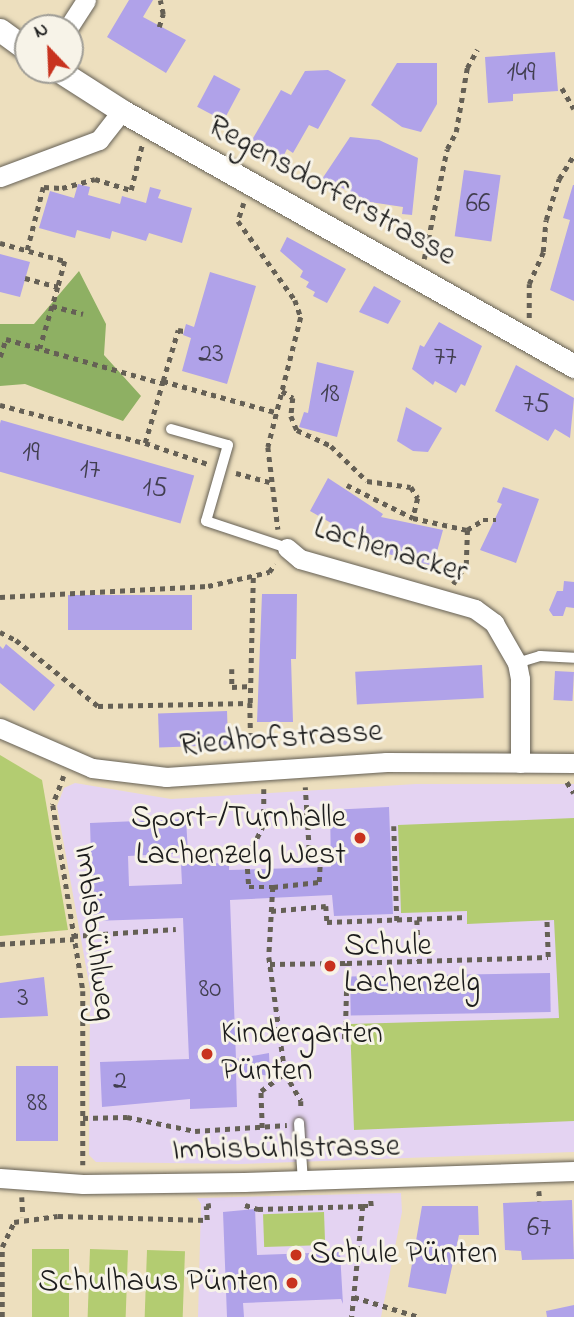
<!DOCTYPE html>
<html>
<head>
<meta charset="utf-8">
<style>
  body { margin:0 }
  #map { position:relative; width:574px; height:1317px; overflow:hidden; background:#eddfbe; font-family:"Indie Flower",sans-serif }
  div>[style] { position:absolute }
  .built>* { inset:0; background:#e4d3f2 }
  .green>* { inset:0; background:#b3cc71; transform-origin:0 0 }
  .forest>* { inset:0; background:#8eb063 }
  .building>* { inset:0; background:#b0a2e9; transform-origin:0 0 }
  .path>* { height:4.5px; margin-top:-2.25px; transform-origin:0; background:repeating-linear-gradient(90deg,#656055 0 5px,transparent 0 10px) }
  .roads { filter:drop-shadow(0 0 2px #656055) drop-shadow(0 0 2px #656055) }
  .service>* { height:10px; margin:-5px; padding:0 5px; transform-origin:5px; border-radius:5px; background:#fff }
  .minor>* { height:19px; margin:-9.5px; padding:0 9.5px; transform-origin:9.5px; border-radius:9.5px; background:#fff }
  .tertiary>* { height:23px; margin:-11.5px; padding:0 11.5px; transform-origin:11.5px; border-radius:11.5px; background:#fff }
  .dots>* { width:19px; height:19px; translate:-50% -50%; box-sizing:border-box; border:4px solid #f7f3e8; border-radius:50% }
  span { translate:-50% -50%; white-space:nowrap; text-align:center; line-height:1.15; -webkit-text-stroke:6px #f7f3e8; paint-order:stroke }
  .number-label { font-size:28px; color:#413e4f }
  .number-label span { -webkit-text-stroke-width:0 }
  .street-label { font-size:32px; color:#1c1c1c }
  .poi-label { font-size:32px; color:#1c1c1c }
  .right { translate:-100% -50%; text-align:right }
  .left { translate:0 -50%; text-align:left }
  .north { position:absolute; left:14px; top:14px; width:70px; height:70px; box-sizing:border-box; background:#f7f3e8; border:2px solid #9f9d96; border-radius:50%; rotate:337deg; font-size:19px; font-weight:700; line-height:28px; text-align:center; color:#1c1c1c }
  .north::after { content:''; display:block; margin:auto; width:24px; height:32px; background:#c8321e; clip-path:polygon(50% 0,100% 100%,50% 72%,0 100%) }
</style>
</head>
<body>
<div id="map">
  <div class="built">
    <i style="clip-path:polygon(75px 783px,171px 799px,416px 784px,574px 784px,574px 1152px,239px 1164px,96px 1162px,89px 1155px,90px 989px,57px 806px,64px 788px)"></i>
    <i style="clip-path:polygon(401px 1193px,402px 1212px,381px 1317px,198px 1317px,201px 1204px,197px 1198px)"></i>
  </div>
  <div class="green">
    <i style="clip-path:polygon(0 755px,42px 780px,68px 930px,0 936px)"></i>
    <i style="clip-path:polygon(574px 818px,574px 1121px,354px 1130px,350px 1024px,559px 1018px,554px 920px,467px 924px,467px 911px,401px 913px,398px 825px)"></i>
    <i style="left:324px;top:1212px;width:33px;height:61px;rotate:88deg"></i>
    <i style="left:32px;top:1249px;width:37px;height:68px"></i>
    <i style="left:90px;top:1249px;width:38px;height:68px;rotate:2deg"></i>
    <i style="left:147px;top:1250px;width:38px;height:67px;rotate:2deg"></i>
  </div>
  <div class="forest">
    <i style="clip-path:polygon(79px 271px,106px 324px,104px 355px,141px 396px,123px 421px,25px 384px,0 386px,0 324px,34px 324px)"></i>
  </div>
  <div class="building">
    <i style="clip-path:polygon(129px 0,153px 0,143px 17px,186px 40px,166px 73px,107px 37px)"></i>
    <i style="clip-path:polygon(555px 52px,558px 91px,513px 94px,513px 101px,488px 103px,485px 57px)"></i>
    <i style="clip-path:polygon(397px 63px,437px 63px,437px 104px,421px 132px,402px 127px,371px 105px)"></i>
    <i style="clip-path:polygon(328px 70px,346px 80px,318px 129px,309px 125px,293px 153px,287px 149px,283px 157px,252px 140px,281px 90px,291px 95px,305px 71px)"></i>
    <i style="left:214px;top:75px;width:30px;height:36px;rotate:28deg"></i>
    <i style="clip-path:polygon(350px 137px,379px 140px,418px 158px,412px 215px,402px 214px,403px 207px,370px 202px,334px 184px,330px 188px,320px 182px)"></i>
    <i style="left:464px;top:170px;width:37px;height:67px;rotate:8deg"></i>
    <i style="clip-path:polygon(78px 184px,90px 187px,88px 195px,120px 204px,122px 196px,146px 203px,150px 187px,161px 190px,158px 198px,192px 208px,182px 243px,149px 233px,146px 241px,112px 231px,110px 239px,77px 230px,75px 238px,39px 228px,50px 191px,74px 198px)"></i>
    <i style="clip-path:polygon(573px 185px,574px 185px,574px 301px,550px 290px,570px 220px,563px 218px)"></i>
    <i style="clip-path:polygon(287px 237px,346px 269px,327px 303px,313px 296px,315px 292px,306px 287px,309px 282px,300px 277px,303px 271px,280px 251px)"></i>
    <i style="clip-path:polygon(0 254px,30px 262px,20px 297px,0 292px)"></i>
    <i style="clip-path:polygon(210px 272px,256px 286px,227px 384px,182px 371px,191px 338px,183px 335px,186px 324px,194px 327px)"></i>
    <i style="clip-path:polygon(374px 286px,401px 301px,388px 324px,359px 312px)"></i>
    <i style="clip-path:polygon(439px 322px,482px 346px,465px 386px,461px 384px,456px 393px,435px 381px,433px 385px,412px 369px,420px 345px,424px 347px)"></i>
    <i style="clip-path:polygon(317px 362px,354px 371px,337px 437px,299px 427px,304px 412px,308px 413px)"></i>
    <i style="clip-path:polygon(516px 365px,574px 398px,570px 438px,555px 429px,548px 441px,495px 411px)"></i>
    <i style="clip-path:polygon(406px 407px,442px 428px,428px 452px,413px 451px,397px 441px)"></i>
    <i style="left:1px;top:420px;width:201px;height:50px;rotate:16deg"></i>
    <i style="clip-path:polygon(328px 478px,383px 514px,381px 517px,443px 530px,433px 566px,366px 548px,368px 544px,310px 511px)"></i>
    <i style="clip-path:polygon(503px 487px,539px 499px,516px 563px,480px 550px,502px 504px,497px 502px)"></i>
    <i style="clip-path:polygon(564px 581px,574px 582px,574px 608px,566px 607px,563px 616px,553px 616px,549px 610px,557px 591px,563px 591px)"></i>
    <i style="clip-path:polygon(262px 594px,297px 594px,296px 659px,291px 659px,293px 722px,257px 722px)"></i>
    <i style="left:192px;top:595px;width:35px;height:124px;rotate:90deg"></i>
    <i style="clip-path:polygon(6px 644px,55px 685px,34px 711px,0 683px,0 646px,3px 649px)"></i>
    <i style="left:482px;top:665px;width:33px;height:127px;rotate:87deg"></i>
    <i style="left:555px;top:671px;width:19px;height:29px;rotate:3deg"></i>
    <i style="left:227px;top:711px;width:34px;height:69px;rotate:88deg"></i>
    <i style="clip-path:polygon(389px 807px,393px 914px,334px 916px,332px 895px,230px 900px,236px 1059px,269px 1053px,270px 1076px,236px 1071px,237px 1107px,190px 1109px,190px 1099px,102px 1107px,100px 1062px,189px 1059px,183px 918px,93px 921px,90px 823px,186px 819px,188px 853px,128px 856px,129px 886px,182px 884px,181px 864px,229px 863px,229px 870px,331px 867px,330px 810px)"></i>
    <i style="left:550px;top:973px;width:39px;height:200px;rotate:89deg"></i>
    <i style="clip-path:polygon(44px 977px,48px 1016px,0 1018px,0 983px)"></i>
    <i style="left:58px;top:1066px;width:75px;height:42px;rotate:90deg"></i>
    <i style="clip-path:polygon(572px 1200px,574px 1259px,522px 1260px,521px 1251px,505px 1250px,503px 1203px)"></i>
    <i style="clip-path:polygon(422px 1206px,478px 1206px,479px 1235px,459px 1235px,446px 1294px,408px 1287px)"></i>
    <i style="clip-path:polygon(255px 1209px,257px 1255px,340px 1252px,343px 1304px,341px 1299px,243px 1303px,244px 1317px,227px 1317px,223px 1212px)"></i>
    <i style="clip-path:polygon(574px 1305px,574px 1317px,547px 1317px,546px 1311px)"></i>
  </div>
  <div class="path">
    <i style="left:159px;top:27px;width:14px;rotate:-73deg"></i>
    <i style="left:163px;top:14px;width:14px;rotate:-102deg"></i>
    <i style="left:562px;top:88px;width:24px;rotate:60deg"></i>
    <i style="left:44px;top:187px;width:18px;rotate:3deg"></i>
    <i style="left:62px;top:188px;width:34px;rotate:-15deg"></i>
    <i style="left:95px;top:179px;width:38px;rotate:17deg"></i>
    <i style="left:131px;top:190px;width:46px;rotate:-76.3deg"></i>
    <i style="left:244px;top:203px;width:19px;rotate:108deg"></i>
    <i style="left:238px;top:221px;width:97px;rotate:54.2deg"></i>
    <i style="left:295px;top:300px;width:18px;rotate:71deg"></i>
    <i style="left:301px;top:317px;width:134px;rotate:104.2deg"></i>
    <i style="left:268px;top:447px;width:83px;rotate:83deg"></i>
    <i style="left:0;top:243px;width:67px;rotate:15.5deg"></i>
    <i style="left:65px;top:261px;width:27px;rotate:105deg"></i>
    <i style="left:27px;top:250px;width:65px;rotate:-75.7deg"></i>
    <i style="left:424px;top:259px;width:112px;rotate:-78.2deg"></i>
    <i style="left:447px;top:149px;width:19px;rotate:-62deg"></i>
    <i style="left:456px;top:132px;width:65px;rotate:-80.2deg"></i>
    <i style="left:467px;top:68px;width:21px;rotate:-61deg"></i>
    <i style="left:25px;top:278px;width:34px;rotate:15deg"></i>
    <i style="left:58px;top:287px;width:64px;rotate:106.4deg"></i>
    <i style="left:52px;top:306px;width:32px;rotate:14deg"></i>
    <i style="left:529px;top:318px;width:34px;rotate:-90deg"></i>
    <i style="left:529px;top:284px;width:35px;rotate:-66deg"></i>
    <i style="left:543px;top:252px;width:32px;rotate:-85deg"></i>
    <i style="left:546px;top:220px;width:43px;rotate:-72.4deg"></i>
    <i style="left:559px;top:179px;width:28px;rotate:-58deg"></i>
    <i style="left:0;top:357px;width:19px;rotate:-72deg"></i>
    <i style="left:6px;top:339px;width:162px;rotate:15.8deg"></i>
    <i style="left:163px;top:381px;width:53px;rotate:-73.6deg"></i>
    <i style="left:178px;top:330px;width:6px;rotate:9deg"></i>
    <i style="left:282px;top:391px;width:13px;rotate:32deg"></i>
    <i style="left:293px;top:398px;width:18px;rotate:96deg"></i>
    <i style="left:291px;top:416px;width:15px;rotate:67deg"></i>
    <i style="left:297px;top:430px;width:38px;rotate:25deg"></i>
    <i style="left:331px;top:446px;width:50px;rotate:44.2deg"></i>
    <i style="left:367px;top:481px;width:44px;rotate:7.8deg"></i>
    <i style="left:411px;top:487px;width:13px;rotate:58deg"></i>
    <i style="left:418px;top:498px;width:21px;rotate:104deg"></i>
    <i style="left:0;top:405px;width:150px;rotate:14.7deg"></i>
    <i style="left:145px;top:443px;width:65px;rotate:-73.8deg"></i>
    <i style="left:163px;top:381px;width:116px;rotate:15.5deg"></i>
    <i style="left:145px;top:443px;width:66px;rotate:18.4deg"></i>
    <i style="left:236px;top:473px;width:35px;rotate:15deg"></i>
    <i style="left:347px;top:485px;width:74px;rotate:26.6deg"></i>
    <i style="left:413px;top:518px;width:55px;rotate:12.5deg"></i>
    <i style="left:453px;top:584px;width:23px;rotate:-56deg"></i>
    <i style="left:466px;top:565px;width:35px;rotate:-88deg"></i>
    <i style="left:467px;top:530px;width:19px;rotate:-32deg"></i>
    <i style="left:483px;top:520px;width:13px"></i>
    <i style="left:0;top:597px;width:208px;rotate:-3deg"></i>
    <i style="left:208px;top:586px;width:63px;rotate:-12.9deg"></i>
    <i style="left:269px;top:572px;width:10px;rotate:-53deg"></i>
    <i style="left:0;top:632px;width:18px;rotate:27deg"></i>
    <i style="left:16px;top:640px;width:105px;rotate:38.8deg"></i>
    <i style="left:98px;top:706px;width:152px;rotate:-1.1deg"></i>
    <i style="left:250px;top:703px;width:127px;rotate:-88.6deg"></i>
    <i style="left:232px;top:669px;width:18px;rotate:90deg"></i>
    <i style="left:232px;top:687px;width:19px;rotate:-3deg"></i>
    <i style="left:250px;top:703px;width:48px;rotate:88.8deg"></i>
    <i style="left:64px;top:776px;width:31px;rotate:111deg"></i>
    <i style="left:53px;top:805px;width:188px;rotate:80.8deg"></i>
    <i style="left:83px;top:991px;width:174px;rotate:90deg"></i>
    <i style="left:567px;top:782px;width:13px;rotate:58deg"></i>
    <i style="left:264px;top:789px;width:36px;rotate:90deg"></i>
    <i style="left:264px;top:825px;width:38px;rotate:117deg"></i>
    <i style="left:247px;top:859px;width:28px;rotate:86deg"></i>
    <i style="left:249px;top:887px;width:24px"></i>
    <i style="left:273px;top:887px;width:70px;rotate:93.3deg"></i>
    <i style="left:269px;top:957px;width:117px;rotate:82.1deg"></i>
    <i style="left:285px;top:1073px;width:32px;rotate:60deg"></i>
    <i style="left:301px;top:1101px;width:9px;rotate:90deg"></i>
    <i style="left:264px;top:825px;width:44px;rotate:-13.1deg"></i>
    <i style="left:394px;top:826px;width:95px;rotate:88.2deg"></i>
    <i style="left:273px;top:887px;width:46px;rotate:-6.2deg"></i>
    <i style="left:319px;top:882px;width:22px;rotate:-87deg"></i>
    <i style="left:320px;top:860px;width:15px;rotate:-138deg"></i>
    <i style="left:309px;top:850px;width:63px;rotate:-93.6deg"></i>
    <i style="left:271px;top:911px;width:55px;rotate:-5.2deg"></i>
    <i style="left:326px;top:906px;width:16px;rotate:86deg"></i>
    <i style="left:327px;top:922px;width:140px;rotate:-2deg"></i>
    <i style="left:417px;top:920px;width:41px;rotate:87.2deg"></i>
    <i style="left:73px;top:936px;width:103px;rotate:-3.9deg"></i>
    <i style="left:0;top:944px;width:74px;rotate:-3.9deg"></i>
    <i style="left:270px;top:964px;width:77px;rotate:-0.7deg"></i>
    <i style="left:282px;top:1039px;width:63px;rotate:-2.7deg"></i>
    <i style="left:345px;top:1036px;width:73px;rotate:-88.4deg"></i>
    <i style="left:347px;top:963px;width:201px;rotate:-1.7deg"></i>
    <i style="left:548px;top:957px;width:37px;rotate:-92deg"></i>
    <i style="left:83px;top:1118px;width:44px;rotate:-1.3deg"></i>
    <i style="left:127px;top:1117px;width:69px;rotate:11.6deg"></i>
    <i style="left:195px;top:1131px;width:92px;rotate:-3.7deg"></i>
    <i style="left:262px;top:1128px;width:37px;rotate:-92deg"></i>
    <i style="left:261px;top:1091px;width:30px;rotate:-37deg"></i>
    <i style="left:539px;top:1191px;width:10px;rotate:84deg"></i>
    <i style="left:22px;top:1197px;width:20px;rotate:87deg"></i>
    <i style="left:245px;top:1205px;width:14px;rotate:17deg"></i>
    <i style="left:258px;top:1209px;width:105px;rotate:-1.6deg"></i>
    <i style="left:363px;top:1206px;width:112px;rotate:95.7deg"></i>
    <i style="left:363px;top:1206px;width:8px"></i>
    <i style="left:371px;top:1206px;width:9px;rotate:-96deg"></i>
    <i style="left:354px;top:1297px;width:68px;rotate:17.1deg"></i>
    <i style="left:2px;top:1317px;width:70px;rotate:-90deg"></i>
    <i style="left:2px;top:1247px;width:28px;rotate:-64deg"></i>
    <i style="left:14px;top:1222px;width:44px;rotate:-7.8deg"></i>
    <i style="left:58px;top:1216px;width:149px;rotate:1.5deg"></i>
    <i style="left:207px;top:1220px;width:14px;rotate:-94deg"></i>
    <i style="left:206px;top:1206px;width:5px;rotate:-11deg"></i>
  </div>
  <div class="roads">
    <div class="service">
      <i style="left:171px;top:429px;width:59px;rotate:15.7deg"></i>
      <i style="left:228px;top:445px;width:79px;rotate:106.1deg"></i>
      <i style="left:206px;top:521px;width:85px;rotate:18.4deg"></i>
      <i style="left:517px;top:663px;width:24px;rotate:-17deg"></i>
      <i style="left:540px;top:656px;width:34px;rotate:3deg"></i>
      <i style="left:299px;top:1123px;width:58px;rotate:86.1deg"></i>
    </div>
    <div class="minor">
      <i style="left:68px;top:28px;width:33px;rotate:-57deg"></i>
      <i style="left:0;top:177px;width:106px;rotate:-20.5deg"></i>
      <i style="left:99px;top:140px;width:37px;rotate:-52deg"></i>
      <i style="left:287px;top:548px;width:17px;rotate:40deg"></i>
      <i style="left:300px;top:559px;width:182px;rotate:15.9deg"></i>
      <i style="left:475px;top:609px;width:24px;rotate:36deg"></i>
      <i style="left:494px;top:623px;width:46px;rotate:60.1deg"></i>
      <i style="left:517px;top:663px;width:16px;rotate:79deg"></i>
      <i style="left:520px;top:679px;width:84px;rotate:90deg"></i>
      <i style="left:0;top:728px;width:100px;rotate:23.5deg"></i>
      <i style="left:92px;top:768px;width:75px;rotate:6.9deg"></i>
      <i style="left:166px;top:777px;width:221px;rotate:-3.9deg"></i>
      <i style="left:386px;top:762px;width:188px;rotate:0.3deg"></i>
      <i style="left:0;top:1178px;width:83px;rotate:4.1deg"></i>
      <i style="left:83px;top:1184px;width:161px;rotate:-0.7deg"></i>
      <i style="left:244px;top:1182px;width:330px;rotate:-1.9deg"></i>
    </div>
    <div class="tertiary">
      <i style="left:0;top:30px;width:34px;rotate:36deg"></i>
      <i style="left:58px;top:70px;width:76px;rotate:32.6deg"></i>
      <i style="left:122px;top:111px;width:519px;rotate:29.43deg"></i>
    </div>
  </div>
  <div class="dots">
    <i style="left:360px;top:838px;background:#c8321e"></i>
    <i style="left:330px;top:966px;background:#c8321e"></i>
    <i style="left:207px;top:1054px;background:#c8321e"></i>
    <i style="left:296px;top:1255px;background:#c8321e"></i>
    <i style="left:292px;top:1283px;background:#c8321e"></i>
  </div>
  <div class="number-label">
    <span style="left:521px;top:74px">149</span>
    <span style="left:478px;top:205px">66</span>
    <span style="left:211px;top:355px">23</span>
    <span style="left:445px;top:358px">77</span>
    <span style="left:330px;top:395px">18</span>
    <span style="left:536px;top:405px">75</span>
    <span style="left:31px;top:454px">19</span>
    <span style="left:90px;top:471px">17</span>
    <span style="left:155px;top:489px">15</span>
    <span style="left:210px;top:990px">80</span>
    <span style="left:23px;top:999px">3</span>
    <span style="left:120px;top:1082px">2</span>
    <span style="left:37px;top:1104px">88</span>
    <span style="left:539px;top:1229px">67</span>
  </div>
  <div class="street-label">
    <span style="left:331px;top:192px;rotate:29deg">Regensdorferstrasse</span>
    <span style="left:390px;top:552px;rotate:17deg">Lachenacker</span>
    <span style="left:281px;top:740px;rotate:-4deg">Riedhofstrasse</span>
    <span style="left:93px;top:933px;rotate:83deg">Imbisbühlweg</span>
    <span style="left:286px;top:1150px;rotate:-1deg">Imbisbühlstrasse</span>
  </div>
  <div class="poi-label">
    <span class="right" style="left:346px;top:838px">Sport-/Turnhalle<br>Lachenzelg West</span>
    <span class="left" style="left:344px;top:966px">Schule<br>Lachenzelg</span>
    <span class="left" style="left:221px;top:1054px">Kindergarten<br>Pünten</span>
    <span class="left" style="left:310px;top:1255px">Schule Pünten</span>
    <span class="right" style="left:278px;top:1283px">Schulhaus Pünten</span>
  </div>
  <div class="north">N</div>
</div>
</body>
</html>
